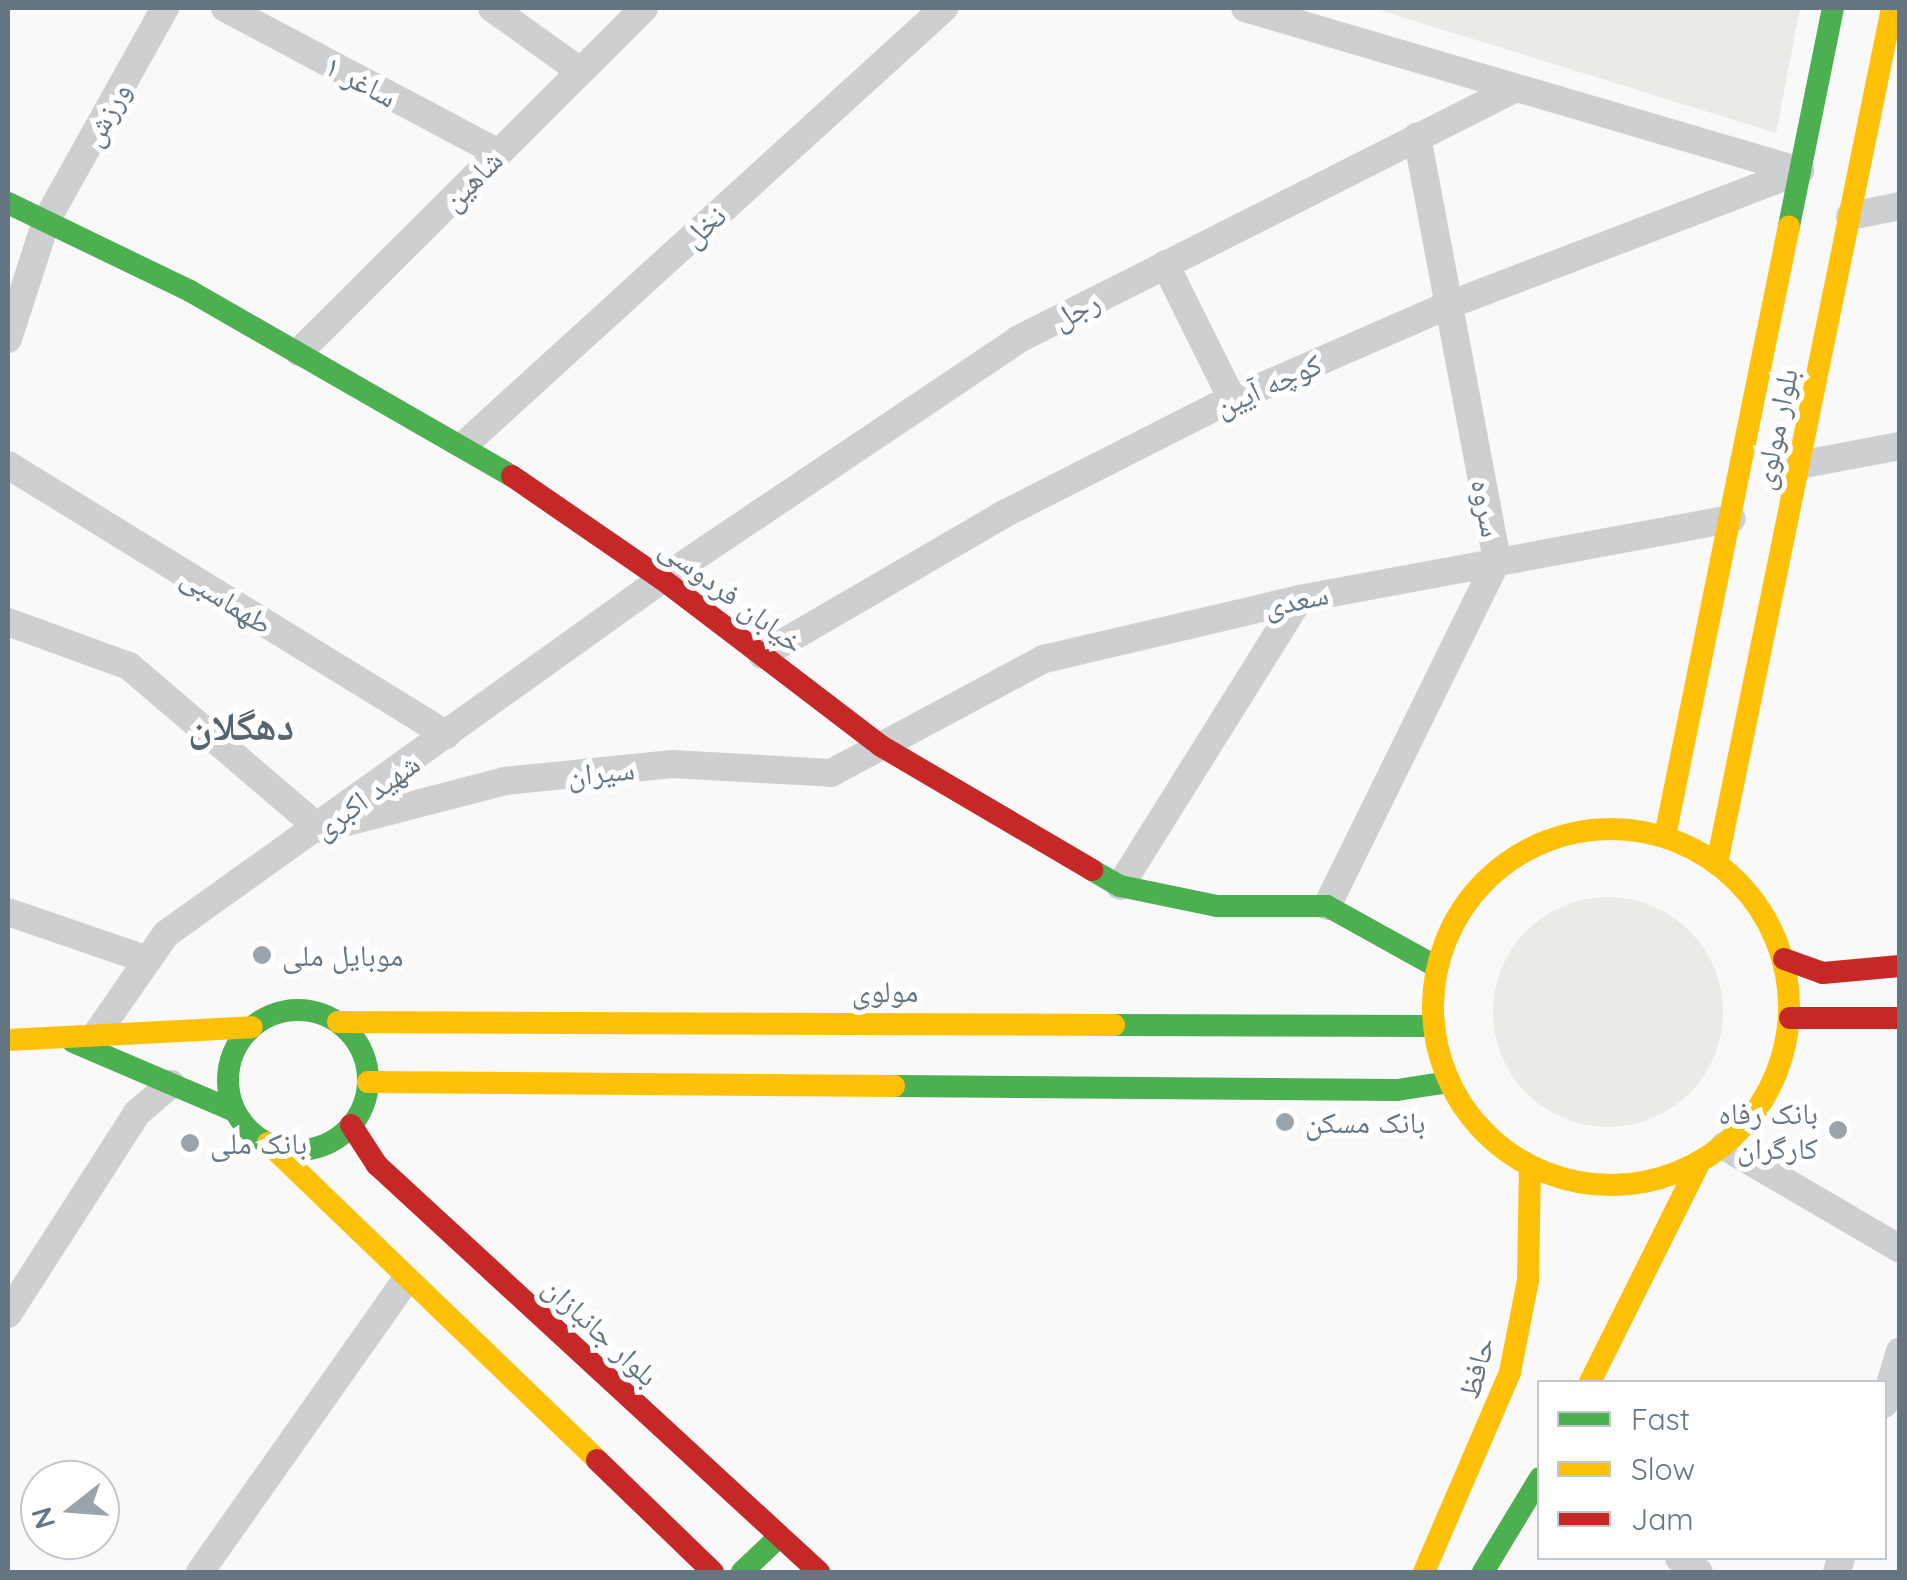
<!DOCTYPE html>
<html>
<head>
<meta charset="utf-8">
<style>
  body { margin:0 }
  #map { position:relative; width:1907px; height:1580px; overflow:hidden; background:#f9f9f9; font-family:Quicksand,"Noto Naskh Arabic",sans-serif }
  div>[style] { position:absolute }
  .green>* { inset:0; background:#e8ebe6 }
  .round { border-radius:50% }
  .street>* { height:28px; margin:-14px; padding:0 14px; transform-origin:14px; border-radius:14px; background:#cecfd0 }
  .fast>* { height:22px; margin:-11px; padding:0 11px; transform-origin:11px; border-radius:11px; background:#4caf50 }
  .fast>.ring { margin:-11px; padding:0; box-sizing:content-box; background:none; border:22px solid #4caf50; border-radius:50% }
  .slow>* { height:22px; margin:-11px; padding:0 11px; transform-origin:11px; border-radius:11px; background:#ffc107 }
  .slow>.ring { margin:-11px; padding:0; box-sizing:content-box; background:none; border:22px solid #ffc107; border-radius:50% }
  .jam>* { height:22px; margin:-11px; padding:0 11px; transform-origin:11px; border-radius:11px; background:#c62828 }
  .dots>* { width:28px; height:28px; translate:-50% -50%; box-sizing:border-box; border:5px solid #fff; border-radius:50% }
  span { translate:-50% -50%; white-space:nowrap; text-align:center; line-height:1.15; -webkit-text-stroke:10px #fff; paint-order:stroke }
  .street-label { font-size:30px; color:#657683 }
  .poi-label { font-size:30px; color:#657683 }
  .left { translate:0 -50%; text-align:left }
  .right { translate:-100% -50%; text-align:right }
  .district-label { font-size:40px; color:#57646e; font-weight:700 }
  .frame { position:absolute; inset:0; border:10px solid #657683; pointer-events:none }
  .legend { position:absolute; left:1537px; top:1380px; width:350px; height:180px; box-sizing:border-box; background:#fff; border:2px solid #c1c8cd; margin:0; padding:12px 18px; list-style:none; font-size:30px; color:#657683 }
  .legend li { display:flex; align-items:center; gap:20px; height:50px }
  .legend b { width:50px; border:2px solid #c1c8cd }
  .north { position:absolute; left:20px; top:1460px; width:100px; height:100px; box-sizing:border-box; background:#fff; border:2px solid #c1c8cd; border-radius:50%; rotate:253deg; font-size:28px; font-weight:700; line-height:40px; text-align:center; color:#657683 }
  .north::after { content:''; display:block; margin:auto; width:35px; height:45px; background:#99a4ac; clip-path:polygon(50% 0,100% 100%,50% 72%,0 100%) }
</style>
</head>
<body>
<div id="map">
  <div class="green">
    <i style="clip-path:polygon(1373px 8px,1800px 8px,1776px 133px)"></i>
    <i class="round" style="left:1493px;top:897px;width:230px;height:230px"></i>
  </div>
  <div class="street">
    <i style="left:225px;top:8px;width:310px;rotate:27.9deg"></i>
    <i style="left:492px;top:8px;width:108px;rotate:35.6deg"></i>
    <i style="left:1245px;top:8px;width:578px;rotate:16.37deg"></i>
    <i style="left:1850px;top:216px;width:51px;rotate:-11.3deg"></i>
    <i style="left:1165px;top:264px;width:153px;rotate:63.6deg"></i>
    <i style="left:8px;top:339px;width:124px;rotate:-72.1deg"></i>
    <i style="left:46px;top:221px;width:244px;rotate:-60.8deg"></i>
    <i style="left:299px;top:352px;width:487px;rotate:-44.9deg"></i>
    <i style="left:465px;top:444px;width:648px;rotate:-42.31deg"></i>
    <i style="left:8px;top:465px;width:515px;rotate:31.59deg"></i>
    <i style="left:1799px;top:465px;width:103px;rotate:-10.7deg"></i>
    <i style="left:8px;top:622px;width:129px;rotate:20deg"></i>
    <i style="left:129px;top:666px;width:251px;rotate:40.5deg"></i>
    <i style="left:320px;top:829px;width:191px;rotate:-14.5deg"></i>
    <i style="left:505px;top:781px;width:168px;rotate:-5.8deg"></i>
    <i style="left:672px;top:764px;width:159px;rotate:3.2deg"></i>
    <i style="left:831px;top:773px;width:242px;rotate:-28.2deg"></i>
    <i style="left:1044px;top:659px;width:262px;rotate:-13.2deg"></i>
    <i style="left:1299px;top:599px;width:440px;rotate:-10.5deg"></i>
    <i style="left:762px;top:655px;width:280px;rotate:-30.2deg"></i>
    <i style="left:1004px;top:514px;width:237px;rotate:-26.9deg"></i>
    <i style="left:1215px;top:407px;width:255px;rotate:-23.6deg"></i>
    <i style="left:1449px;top:305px;width:376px;rotate:-20.9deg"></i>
    <i style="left:1120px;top:886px;width:338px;rotate:-58deg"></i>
    <i style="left:1327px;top:906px;width:386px;rotate:-63.8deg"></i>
    <i style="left:1497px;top:560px;width:431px;rotate:-100.7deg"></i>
    <i style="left:8px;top:912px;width:148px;rotate:18.9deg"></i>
    <i style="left:95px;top:1036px;width:124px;rotate:-55.2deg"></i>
    <i style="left:166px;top:934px;width:610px;rotate:-35.59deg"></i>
    <i style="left:662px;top:579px;width:428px;rotate:-33.9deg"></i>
    <i style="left:1017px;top:340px;width:559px;rotate:-26.79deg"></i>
    <i style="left:1724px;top:1146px;width:204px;rotate:30.3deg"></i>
    <i style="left:8px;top:1314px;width:239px;rotate:-57.3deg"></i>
    <i style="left:137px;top:1113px;width:45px;rotate:-40.5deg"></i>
    <i style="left:1884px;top:1404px;width:55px;rotate:-73.2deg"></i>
    <i style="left:1679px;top:1558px;width:24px;rotate:35deg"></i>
    <i style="left:200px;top:1572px;width:357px;rotate:-54.8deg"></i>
    <i style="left:1837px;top:1572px;width:15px;rotate:-74deg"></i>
  </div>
  <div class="fast">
    <i style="left:8px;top:203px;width:202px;rotate:25.8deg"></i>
    <i style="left:190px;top:291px;width:371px;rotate:29.9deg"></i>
    <i style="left:1789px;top:226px;width:222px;rotate:-78.6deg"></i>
    <i style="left:1092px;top:870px;width:32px;rotate:30deg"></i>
    <i style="left:1120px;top:886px;width:99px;rotate:11.7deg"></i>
    <i style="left:1217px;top:906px;width:110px"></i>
    <i style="left:1327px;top:906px;width:126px;rotate:29deg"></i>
    <i class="ring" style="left:228px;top:1010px;width:118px;height:118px"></i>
    <i style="left:1114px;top:1025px;width:319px;rotate:0.2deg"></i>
    <i style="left:73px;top:1042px;width:176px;rotate:23.1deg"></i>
    <i style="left:894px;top:1086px;width:503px;rotate:0.46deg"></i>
    <i style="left:1397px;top:1090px;width:53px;rotate:-8.7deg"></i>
    <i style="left:742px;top:1572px;width:52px;rotate:-43.5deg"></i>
    <i style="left:1483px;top:1572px;width:110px;rotate:-58.8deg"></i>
  </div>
  <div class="slow">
    <i class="ring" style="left:1433px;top:829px;width:334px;height:334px"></i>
    <i style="left:1665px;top:836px;width:622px;rotate:-78.51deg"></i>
    <i style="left:1717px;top:863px;width:873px;rotate:-78.43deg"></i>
    <i style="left:338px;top:1022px;width:776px;rotate:0.22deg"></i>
    <i style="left:8px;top:1040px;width:244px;rotate:-3deg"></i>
    <i style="left:368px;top:1082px;width:526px;rotate:0.44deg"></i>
    <i style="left:268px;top:1143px;width:457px;rotate:43.9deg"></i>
    <i style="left:1590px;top:1382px;width:245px;rotate:-63.5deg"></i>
    <i style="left:1424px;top:1572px;width:218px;rotate:-66.7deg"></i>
    <i style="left:1510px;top:1372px;width:94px;rotate:-78.9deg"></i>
    <i style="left:1528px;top:1280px;width:114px;rotate:-89deg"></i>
  </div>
  <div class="jam">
    <i style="left:512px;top:476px;width:182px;rotate:34.5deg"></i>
    <i style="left:662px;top:579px;width:275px;rotate:37.3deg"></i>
    <i style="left:881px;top:746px;width:245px;rotate:30.4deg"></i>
    <i style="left:1784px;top:959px;width:41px;rotate:19.7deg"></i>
    <i style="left:1823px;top:973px;width:77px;rotate:-5.2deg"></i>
    <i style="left:1790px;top:1018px;width:110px"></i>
    <i style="left:351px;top:1125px;width:48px;rotate:57deg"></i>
    <i style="left:377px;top:1165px;width:601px;rotate:42.64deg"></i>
    <i style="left:597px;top:1460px;width:161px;rotate:44deg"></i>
  </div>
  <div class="dots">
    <i style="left:262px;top:955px;background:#99a4ac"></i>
    <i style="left:1285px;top:1122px;background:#99a4ac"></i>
    <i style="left:1838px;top:1130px;background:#99a4ac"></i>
    <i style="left:190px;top:1143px;background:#99a4ac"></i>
  </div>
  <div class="street-label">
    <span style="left:361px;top:81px;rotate:28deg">ساغر ۱</span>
    <span style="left:106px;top:114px;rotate:-61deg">ورزش</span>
    <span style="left:472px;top:180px;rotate:-45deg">شاهین</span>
    <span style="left:704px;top:226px;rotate:-42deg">نخل</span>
    <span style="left:1076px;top:310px;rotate:-27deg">رجل</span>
    <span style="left:1268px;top:385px;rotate:-24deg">کوچه آیین</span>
    <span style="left:1775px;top:429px;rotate:-78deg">بلوار مولوی</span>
    <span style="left:1487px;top:508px;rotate:79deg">سروه</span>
    <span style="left:732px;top:595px;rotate:37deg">خیابان فردوسی</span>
    <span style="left:227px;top:600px;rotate:32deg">طهماسبی</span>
    <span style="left:1296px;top:600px;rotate:-12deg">سعدی</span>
    <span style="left:601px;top:772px;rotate:-6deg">سیران</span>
    <span style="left:366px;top:796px;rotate:-36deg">شهید اکبری</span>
    <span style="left:885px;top:991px">مولوی</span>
    <span style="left:601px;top:1331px;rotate:43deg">بلوار جانبازان</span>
    <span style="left:1476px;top:1368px;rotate:-74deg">حافظ</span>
  </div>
  <div class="poi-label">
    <span class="left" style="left:282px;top:955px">موبایل ملی</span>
    <span class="right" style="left:1818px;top:1130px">بانک رفاه<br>کارگران</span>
    <span class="left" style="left:1305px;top:1122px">بانک مسکن</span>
    <span class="left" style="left:210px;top:1143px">بانک ملی</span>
  </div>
  <div class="district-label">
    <span style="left:241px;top:725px">دهگلان</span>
  </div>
  <div class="frame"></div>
  <ul class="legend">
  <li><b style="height:12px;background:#4caf50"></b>Fast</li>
  <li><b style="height:12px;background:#ffc107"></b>Slow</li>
  <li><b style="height:12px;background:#c62828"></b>Jam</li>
  </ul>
  <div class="north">N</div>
</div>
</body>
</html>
